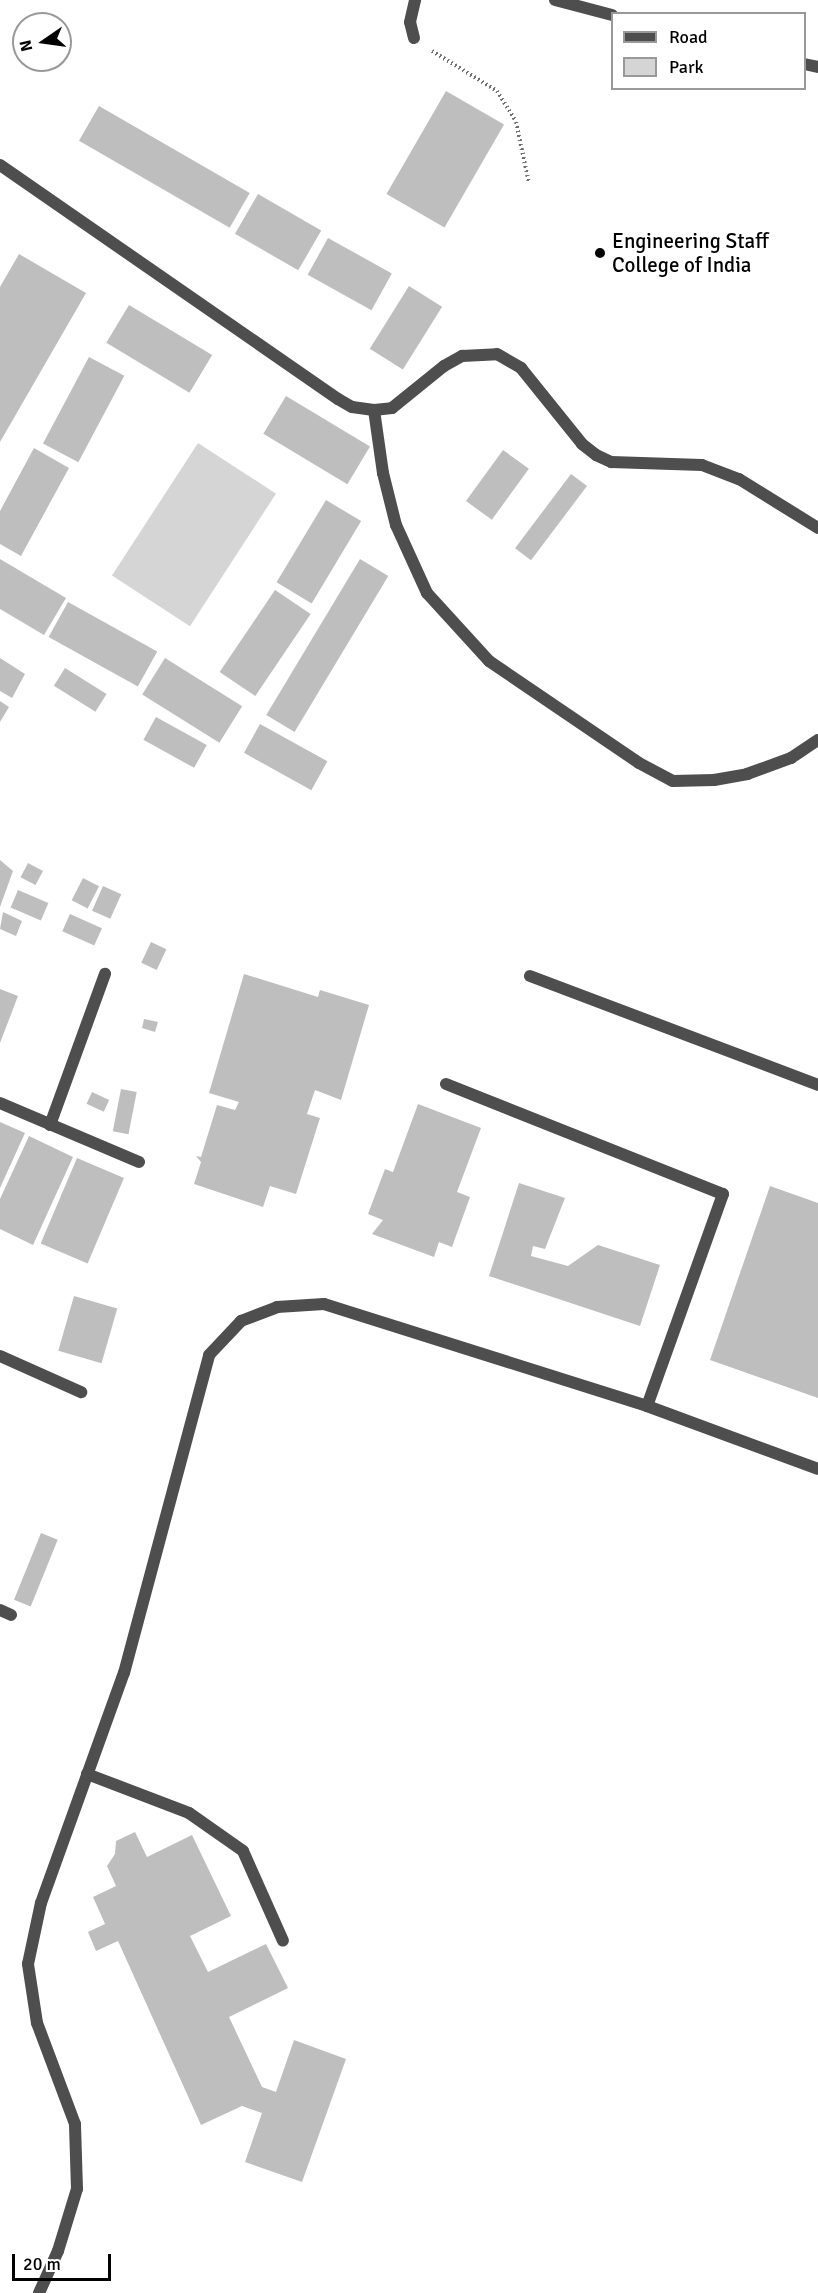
<!DOCTYPE html>
<style>
body{margin:0}
#map{position:relative;width:818px;height:2293px;overflow:hidden;background:#fff;font-family:Signika,sans-serif}
div>[style]{position:absolute}
.green>*{inset:0;background:#d5d5d5;transform-origin:0 0}
.building>*{inset:0;background:#bebebe;transform-origin:0 0}
.path>*{height:4px;margin-top:-2px;transform-origin:0;background:repeating-linear-gradient(90deg,#707070 0 1.5px,transparent 0 4.5px)}
.service>*{height:12px;margin:-6px;padding:0 6px;transform-origin:6px;border-radius:6px;background:#4e4e4e}
.minor>*{height:12px;margin:-6px;padding:0 6px;transform-origin:6px;border-radius:6px;background:#4e4e4e}
.dots>*{width:16px;height:16px;translate:-50% -50%;box-sizing:border-box;border:3px solid #fff;border-radius:50%}
span{translate:-50% -50%;white-space:nowrap;text-align:center;line-height:1.15;-webkit-text-stroke:4.5px #fff;paint-order:stroke}
.poi-label{font-size:21px;color:#000}
.left{translate:0 -50%;text-align:left}
.legend{position:absolute;left:611px;top:12px;width:195px;height:78px;box-sizing:border-box;background:#fff;border:2px solid #999;margin:0;padding:8px 10px;list-style:none;font-size:18px;color:#000}
.legend li{display:flex;align-items:center;gap:12px;height:30px}
.legend b{width:30px;border:2px solid #999}
.north{position:absolute;left:12px;top:12px;width:60px;height:60px;box-sizing:border-box;background:#fff;border:2px solid #999;border-radius:50%;rotate:257deg;font-size:16px;font-weight:700;line-height:24px;text-align:center;color:#000}
.north::after{content:'';display:block;margin:auto;width:21px;height:27px;background:#000;clip-path:polygon(50% 0,100% 100%,50% 72%,0 100%)}
.scale{position:absolute;left:12px;top:2254px;width:99px;height:27px;box-sizing:border-box;border:3px solid #000;border-top:0;padding-left:8px;font-size:18px;line-height:21px;white-space:nowrap;color:#000;-webkit-text-stroke:4px #fff;paint-order:stroke}
</style>
<div id="map">
<div class="green">
<i style="left:198px;top:443px;width:93px;height:158px;rotate:33deg"></i>
</div>
<div class="building">
<i style="left:446px;top:91px;width:67px;height:119px;rotate:30deg"></i>
<i style="left:99px;top:106px;width:174px;height:40px;rotate:30deg"></i>
<i style="left:258px;top:194px;width:73px;height:46px;rotate:30deg"></i>
<i style="left:328px;top:238px;width:73px;height:42px;rotate:29deg"></i>
<i style="clip-path:polygon(19px 254px,86px 293px,0 442px,0 287px)"></i>
<i style="left:409px;top:286px;width:39px;height:74px;rotate:32deg"></i>
<i style="left:129px;top:305px;width:97px;height:44px;rotate:31deg"></i>
<i style="left:89px;top:357px;width:40px;height:98px;rotate:28deg"></i>
<i style="left:286px;top:396px;width:98px;height:44px;rotate:31deg"></i>
<i style="clip-path:polygon(34px 448px,69px 468px,21px 556px,0 544px,0 511px)"></i>
<i style="left:503px;top:450px;width:32px;height:63px;rotate:36deg"></i>
<i style="left:571px;top:474px;width:20px;height:93px;rotate:37deg"></i>
<i style="left:326px;top:500px;width:41px;height:96px;rotate:31deg"></i>
<i style="clip-path:polygon(0 559px,66px 598px,44px 635px,0 609px)"></i>
<i style="left:360px;top:559px;width:33px;height:182px;rotate:31deg"></i>
<i style="left:275px;top:590px;width:43px;height:99px;rotate:34deg"></i>
<i style="left:68px;top:602px;width:102px;height:40px;rotate:29deg"></i>
<i style="clip-path:polygon(0 658px,25px 674px,12px 698px,0 691px)"></i>
<i style="left:165px;top:658px;width:91px;height:43px;rotate:32deg"></i>
<i style="left:65px;top:668px;width:49px;height:21px;rotate:32deg"></i>
<i style="clip-path:polygon(0 701px,9px 707px,0 722px)"></i>
<i style="left:156px;top:717px;width:58px;height:26px;rotate:29deg"></i>
<i style="left:260px;top:724px;width:77px;height:33px;rotate:29deg"></i>
<i style="clip-path:polygon(0 860px,13px 871px,0 907px)"></i>
<i style="left:28px;top:863px;width:17px;height:16px;rotate:28deg"></i>
<i style="left:83px;top:878px;width:18px;height:25px;rotate:27deg"></i>
<i style="left:103px;top:886px;width:20px;height:27px;rotate:24deg"></i>
<i style="left:18px;top:890px;width:33px;height:19px;rotate:23deg"></i>
<i style="clip-path:polygon(3px 912px,22px 921px,16px 936px,0 929px)"></i>
<i style="left:70px;top:914px;width:35px;height:19px;rotate:24deg"></i>
<i style="left:151px;top:942px;width:17px;height:23px;rotate:25deg"></i>
<i style="clip-path:polygon(244px 974px,318px 997px,320px 990px,369px 1005px,341px 1100px,315px 1090px,307px 1114px,320px 1118px,296px 1194px,270px 1186px,263px 1207px,194px 1184px,201px 1162px,196px 1156px,201px 1157px,217px 1105px,235px 1110px,239px 1102px,209px 1093px)"></i>
<i style="clip-path:polygon(0 989px,18px 996px,0 1043px)"></i>
<i style="clip-path:polygon(144px 1019px,158px 1022px,155px 1032px,142px 1028px)"></i>
<i style="left:121px;top:1089px;width:16px;height:43px;rotate:11deg"></i>
<i style="left:92px;top:1092px;width:19px;height:13px;rotate:25deg"></i>
<i style="clip-path:polygon(418px 1104px,481px 1128px,457px 1192px,470px 1197px,452px 1247px,439px 1242px,434px 1257px,372px 1234px,383px 1220px,368px 1214px,385px 1169px,393px 1172px)"></i>
<i style="clip-path:polygon(0 1122px,25px 1133px,0 1188px)"></i>
<i style="clip-path:polygon(29px 1136px,73px 1157px,33px 1245px,0 1229px,0 1199px)"></i>
<i style="left:77px;top:1158px;width:51px;height:93px;rotate:23deg"></i>
<i style="clip-path:polygon(519px 1183px,565px 1198px,545px 1249px,533px 1246px,531px 1256px,568px 1266px,598px 1245px,660px 1265px,640px 1326px,489px 1276px)"></i>
<i style="clip-path:polygon(770px 1186px,818px 1203px,818px 1398px,710px 1360px)"></i>
<i style="left:74px;top:1296px;width:45px;height:57px;rotate:16deg"></i>
<i style="left:41px;top:1533px;width:18px;height:72px;rotate:22deg"></i>
<i style="clip-path:polygon(135px 1832px,147px 1857px,192px 1835px,231px 1916px,190px 1936px,208px 1972px,266px 1944px,288px 1988px,229px 2017px,262px 2087px,276px 2092px,294px 2040px,346px 2059px,302px 2182px,245px 2162px,262px 2113px,242px 2106px,201px 2125px,118px 1941px,96px 1951px,88px 1932px,105px 1924px,93px 1897px,116px 1886px,107px 1866px,115px 1854px,116px 1841px)"></i>
</div>
<div class="path">
<i style="left:432px;top:51px;width:76px;rotate:31.6deg"></i>
<i style="left:497px;top:91px;width:36px;rotate:58deg"></i>
<i style="left:516px;top:122px;width:62px;rotate:78deg"></i>
</div>
<div class="service">
<i style="left:555px;top:0;width:59px;rotate:14.7deg"></i>
<i style="left:414px;top:38px;width:16px;rotate:-104deg"></i>
<i style="left:410px;top:22px;width:23px;rotate:-77deg"></i>
<i style="left:804px;top:64px;width:14px;rotate:12deg"></i>
<i style="left:0;top:165px;width:411px;rotate:34.7deg"></i>
<i style="left:338px;top:399px;width:16px;rotate:30deg"></i>
<i style="left:352px;top:407px;width:22px;rotate:8deg"></i>
<i style="left:374px;top:410px;width:18px;rotate:-6deg"></i>
<i style="left:392px;top:408px;width:67px;rotate:-38.9deg"></i>
<i style="left:444px;top:366px;width:21px;rotate:-29deg"></i>
<i style="left:462px;top:356px;width:35px;rotate:-3deg"></i>
<i style="left:497px;top:354px;width:28px;rotate:30deg"></i>
<i style="left:521px;top:368px;width:97px;rotate:51.2deg"></i>
<i style="left:582px;top:444px;width:18px;rotate:38deg"></i>
<i style="left:596px;top:455px;width:17px;rotate:25deg"></i>
<i style="left:611px;top:462px;width:91px;rotate:1.9deg"></i>
<i style="left:702px;top:465px;width:40px;rotate:21deg"></i>
<i style="left:739px;top:479px;width:93px;rotate:31.8deg"></i>
<i style="left:374px;top:410px;width:64px;rotate:81.9deg"></i>
<i style="left:383px;top:473px;width:54px;rotate:76deg"></i>
<i style="left:396px;top:525px;width:75px;rotate:65.5deg"></i>
<i style="left:427px;top:593px;width:92px;rotate:47.6deg"></i>
<i style="left:489px;top:661px;width:181px;rotate:34.2deg"></i>
<i style="left:639px;top:763px;width:38px;rotate:28deg"></i>
<i style="left:673px;top:781px;width:41px;rotate:-1.4deg"></i>
<i style="left:714px;top:780px;width:34px;rotate:-10deg"></i>
<i style="left:747px;top:774px;width:47px;rotate:-20deg"></i>
<i style="left:791px;top:758px;width:32px;rotate:-34deg"></i>
<i style="left:530px;top:976px;width:308px;rotate:20.7deg"></i>
<i style="left:446px;top:1084px;width:298px;rotate:21.7deg"></i>
<i style="left:723px;top:1194px;width:225px;rotate:109.7deg"></i>
<i style="left:39px;top:2293px;width:46px;rotate:-65.7deg"></i>
<i style="left:58px;top:2251px;width:65px;rotate:-73deg"></i>
<i style="left:77px;top:2189px;width:65px;rotate:-91.8deg"></i>
<i style="left:75px;top:2124px;width:108px;rotate:-110.6deg"></i>
<i style="left:37px;top:2023px;width:60px;rotate:-98.7deg"></i>
<i style="left:28px;top:1964px;width:62px;rotate:-78deg"></i>
<i style="left:41px;top:1903px;width:245px;rotate:-70.2deg"></i>
<i style="left:124px;top:1673px;width:329px;rotate:-75deg"></i>
<i style="left:209px;top:1355px;width:47px;rotate:-46.7deg"></i>
<i style="left:241px;top:1321px;width:39px;rotate:-21deg"></i>
<i style="left:277px;top:1307px;width:47px;rotate:-3.7deg"></i>
<i style="left:324px;top:1304px;width:339px;rotate:17.5deg"></i>
<i style="left:647px;top:1406px;width:182px;rotate:20.2deg"></i>
</div>
<div class="minor">
<i style="left:0;top:1103px;width:151px;rotate:23deg"></i>
<i style="left:50px;top:1125px;width:161px;rotate:-70deg"></i>
<i style="left:0;top:1356px;width:89px;rotate:24deg"></i>
<i style="left:0;top:1610px;width:12px;rotate:24deg"></i>
<i style="left:87px;top:1774px;width:109px;rotate:20.9deg"></i>
<i style="left:189px;top:1813px;width:66px;rotate:35.1deg"></i>
<i style="left:243px;top:1851px;width:98px;rotate:66deg"></i>
</div>
<div class="dots">
<i style="left:600px;top:253px;background:#000"></i>
</div>
<div class="poi-label">
<span class="left" style="left:612px;top:253px">Engineering Staff<br>College of India</span>
</div>
<ul class="legend">
<li><b style="height:8px;background:#4e4e4e"></b>Road</li>
<li><b style="height:16px;background:#d5d5d5"></b>Park</li>
</ul>
<div class="north">N</div>
<div class="scale">20 m</div>
</div>
